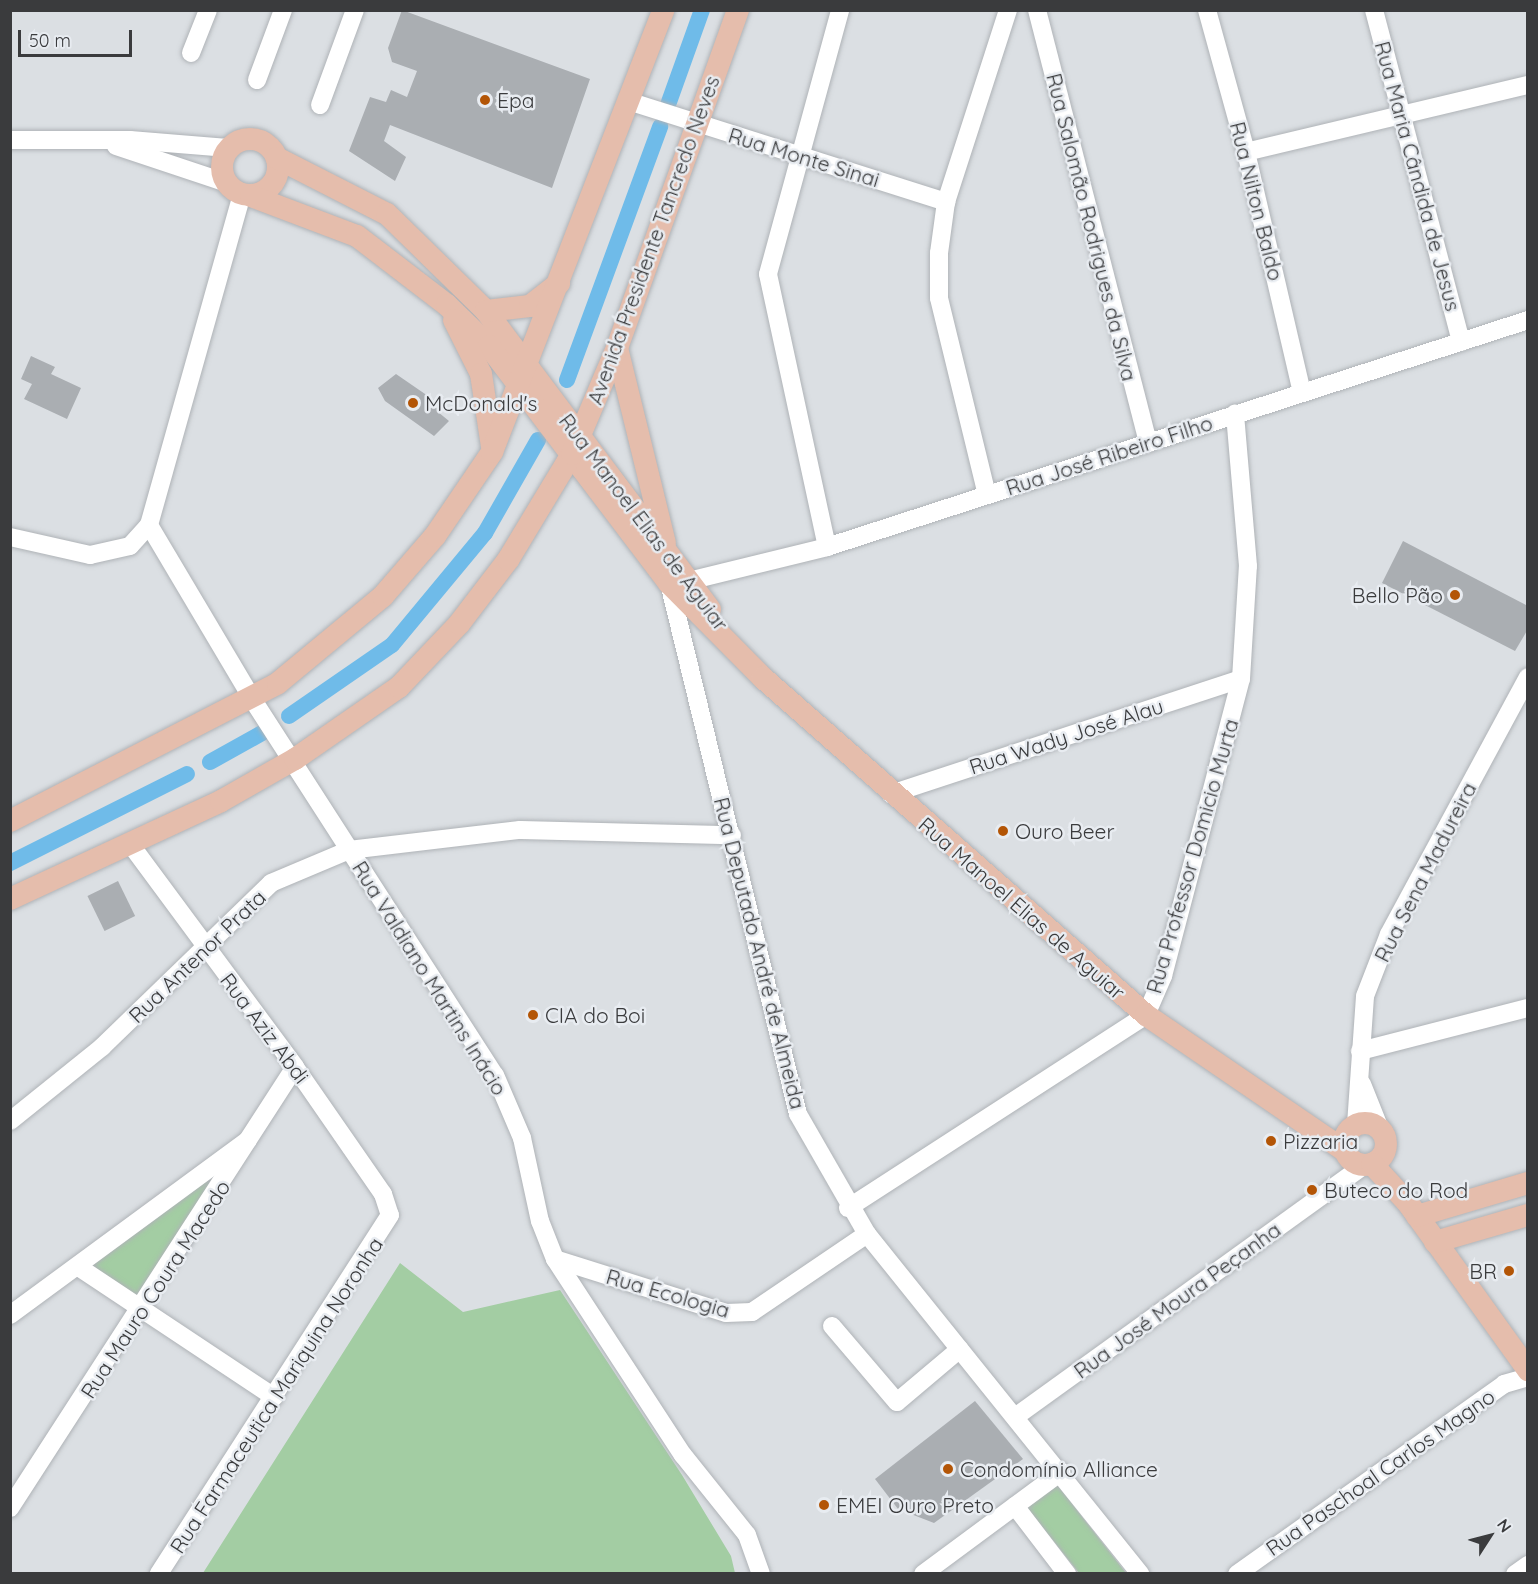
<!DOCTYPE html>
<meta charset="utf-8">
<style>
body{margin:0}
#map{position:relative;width:1538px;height:1584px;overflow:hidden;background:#dbdfe3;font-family:Quicksand,sans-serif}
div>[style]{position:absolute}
.green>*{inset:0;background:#a3cda3}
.canal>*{height:16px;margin:-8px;padding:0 8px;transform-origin:8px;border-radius:8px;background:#6fbbe9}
.building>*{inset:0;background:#aaaeb2;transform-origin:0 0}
.roads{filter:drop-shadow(0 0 2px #afb3b7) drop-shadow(0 0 2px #afb3b7)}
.minor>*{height:18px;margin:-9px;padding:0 9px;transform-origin:9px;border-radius:9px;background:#fff}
.major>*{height:22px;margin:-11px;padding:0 11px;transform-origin:11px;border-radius:11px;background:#e5bdac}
.major>.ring{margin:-11px;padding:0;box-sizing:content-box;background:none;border:22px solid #e5bdac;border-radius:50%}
.dots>*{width:16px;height:16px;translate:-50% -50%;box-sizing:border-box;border:3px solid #e8ecf1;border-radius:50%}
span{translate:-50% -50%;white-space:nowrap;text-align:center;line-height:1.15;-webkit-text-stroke:5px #e8ecf1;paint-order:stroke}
.poi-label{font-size:21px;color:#3a3b3d}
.left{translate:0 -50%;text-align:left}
.right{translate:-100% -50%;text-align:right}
.street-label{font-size:21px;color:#3a3b3d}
.frame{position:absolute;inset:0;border:12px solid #3a3b3d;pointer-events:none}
.north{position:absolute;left:1460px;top:1506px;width:60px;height:60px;-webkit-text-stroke:4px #e8ecf1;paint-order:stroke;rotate:54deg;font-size:16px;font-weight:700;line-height:24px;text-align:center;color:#3a3b3d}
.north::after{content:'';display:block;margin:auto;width:21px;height:27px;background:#3a3b3d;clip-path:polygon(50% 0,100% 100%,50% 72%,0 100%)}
.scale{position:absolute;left:18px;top:30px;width:114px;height:27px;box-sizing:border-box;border:3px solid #3a3b3d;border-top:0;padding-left:8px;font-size:18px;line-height:21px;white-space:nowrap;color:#3a3b3d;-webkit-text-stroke:4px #e8ecf1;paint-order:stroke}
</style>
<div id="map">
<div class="green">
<i style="clip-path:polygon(258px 1132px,143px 1307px,80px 1268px)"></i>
<i style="clip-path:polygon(400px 1263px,463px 1312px,560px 1290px,682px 1475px,731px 1556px,735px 1573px,203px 1573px)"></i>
<i style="clip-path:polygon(1055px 1482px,1126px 1573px,1079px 1573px,1025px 1505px)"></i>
</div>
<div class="canal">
<i style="left:669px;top:102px;width:98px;rotate:-70.3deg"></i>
<i style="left:567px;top:380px;width:270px;rotate:-69.8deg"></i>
<i style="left:289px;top:716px;width:125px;rotate:-34.6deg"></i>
<i style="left:392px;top:645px;width:146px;rotate:-50.3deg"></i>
<i style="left:485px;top:533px;width:107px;rotate:-60.3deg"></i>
<i style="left:210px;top:762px;width:60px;rotate:-29.1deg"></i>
<i style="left:10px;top:863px;width:198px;rotate:-26.7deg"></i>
</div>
<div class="building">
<i style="clip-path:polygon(402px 10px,590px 79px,552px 188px,390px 125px,384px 141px,406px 157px,395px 181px,349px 151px,370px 97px,386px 102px,391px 90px,407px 97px,417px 71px,392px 62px,388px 48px)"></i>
<i style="clip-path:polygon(31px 356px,55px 367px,51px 374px,81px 388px,67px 419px,24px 399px,32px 384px,21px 379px)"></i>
<i style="clip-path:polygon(396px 374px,441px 405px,438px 412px,449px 421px,434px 436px,385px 401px,378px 388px)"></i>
<i style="clip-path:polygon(1403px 541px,1528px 606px,1528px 629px,1515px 651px,1382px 583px)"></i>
<i style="left:118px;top:881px;width:39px;height:34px;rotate:64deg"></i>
<i style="clip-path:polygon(975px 1401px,1023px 1459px,934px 1523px,898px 1509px,875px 1479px)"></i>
</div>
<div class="roads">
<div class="minor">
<i style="left:1037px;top:10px;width:447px;rotate:75.6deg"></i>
<i style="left:1207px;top:10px;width:147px;rotate:74.6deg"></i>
<i style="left:1246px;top:152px;width:247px;rotate:76.9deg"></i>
<i style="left:1374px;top:10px;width:343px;rotate:75.3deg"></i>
<i style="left:191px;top:53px;width:46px;rotate:-68.4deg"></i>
<i style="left:257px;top:80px;width:75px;rotate:-69.6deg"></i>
<i style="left:628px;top:101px;width:334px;rotate:17.6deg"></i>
<i style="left:320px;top:105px;width:101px;rotate:-69.8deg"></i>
<i style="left:10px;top:140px;width:120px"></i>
<i style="left:130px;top:140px;width:98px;rotate:4.7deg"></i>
<i style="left:116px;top:146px;width:117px;rotate:18.4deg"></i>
<i style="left:1246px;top:152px;width:290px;rotate:-13.4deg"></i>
<i style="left:987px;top:495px;width:203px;rotate:-103.7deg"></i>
<i style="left:939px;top:298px;width:45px;rotate:-90deg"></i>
<i style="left:939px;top:253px;width:51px;rotate:-82.2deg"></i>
<i style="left:946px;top:202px;width:202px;rotate:-72.1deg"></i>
<i style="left:149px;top:525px;width:200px;rotate:59.3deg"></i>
<i style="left:251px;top:697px;width:450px;rotate:57.2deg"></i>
<i style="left:495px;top:1075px;width:69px;rotate:66.8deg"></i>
<i style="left:522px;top:1138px;width:85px;rotate:77.8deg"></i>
<i style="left:540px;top:1221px;width:41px;rotate:68.5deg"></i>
<i style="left:555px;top:1259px;width:234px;rotate:56.9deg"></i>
<i style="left:683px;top:1455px;width:102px;rotate:51.3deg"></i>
<i style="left:747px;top:1535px;width:41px;rotate:70.3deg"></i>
<i style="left:10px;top:537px;width:82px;rotate:12.7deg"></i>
<i style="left:90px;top:555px;width:41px;rotate:-12.7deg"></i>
<i style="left:130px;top:546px;width:28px;rotate:-48deg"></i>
<i style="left:149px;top:525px;width:343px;rotate:-74.3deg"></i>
<i style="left:827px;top:547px;width:279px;rotate:-102.2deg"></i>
<i style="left:768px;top:274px;width:274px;rotate:-74.7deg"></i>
<i style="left:688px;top:581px;width:143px;rotate:-13.7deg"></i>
<i style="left:827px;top:547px;width:737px;rotate:-17.94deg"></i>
<i style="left:669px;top:583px;width:546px;rotate:76.35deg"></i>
<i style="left:798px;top:1114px;width:138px;rotate:60.1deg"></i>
<i style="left:867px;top:1234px;width:436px;rotate:51.2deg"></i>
<i style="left:891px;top:794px;width:368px;rotate:-18.2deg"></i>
<i style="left:131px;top:845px;width:276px;rotate:53.5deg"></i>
<i style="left:295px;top:1067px;width:155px;rotate:55.3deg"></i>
<i style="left:383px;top:1194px;width:22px;rotate:72deg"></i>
<i style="left:390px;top:1215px;width:427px;rotate:122.8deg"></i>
<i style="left:1360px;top:1051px;width:173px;rotate:-14.4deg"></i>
<i style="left:1362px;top:1084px;width:48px;rotate:68.2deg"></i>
<i style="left:10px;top:1121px;width:118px;rotate:-38.8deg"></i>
<i style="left:102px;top:1047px;width:235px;rotate:-44.1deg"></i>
<i style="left:271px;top:883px;width:85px;rotate:-22.9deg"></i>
<i style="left:349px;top:850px;width:172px;rotate:-6.7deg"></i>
<i style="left:520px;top:830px;width:212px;rotate:1.4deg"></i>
<i style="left:1356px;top:1125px;width:129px;rotate:-86deg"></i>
<i style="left:1365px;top:996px;width:66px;rotate:-68.8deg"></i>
<i style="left:1389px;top:934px;width:292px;rotate:-61.6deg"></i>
<i style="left:848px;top:1208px;width:355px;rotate:-32.9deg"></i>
<i style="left:1146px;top:1015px;width:43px;rotate:-66.4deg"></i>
<i style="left:1163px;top:976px;width:307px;rotate:-75.3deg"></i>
<i style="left:1241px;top:679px;width:113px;rotate:-86.5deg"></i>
<i style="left:1248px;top:566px;width:153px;rotate:-94.9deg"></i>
<i style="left:555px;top:1259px;width:179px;rotate:17.5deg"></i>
<i style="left:726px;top:1313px;width:26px;rotate:-2deg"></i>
<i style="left:752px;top:1312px;width:139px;rotate:-34.1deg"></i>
<i style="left:80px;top:1268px;width:233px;rotate:33.6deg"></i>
<i style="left:10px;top:1315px;width:295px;rotate:-36.3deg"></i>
<i style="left:832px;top:1326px;width:100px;rotate:49.5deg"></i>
<i style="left:897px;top:1402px;width:82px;rotate:-40.1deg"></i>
<i style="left:1015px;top:1417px;width:431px;rotate:-35.8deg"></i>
<i style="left:1015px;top:1506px;width:86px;rotate:52.6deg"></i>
<i style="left:10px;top:1508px;width:525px;rotate:-57.13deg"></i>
<i style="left:923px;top:1574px;width:172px;rotate:-36.5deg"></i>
<i style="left:1237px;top:1574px;width:328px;rotate:-35.4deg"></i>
<i style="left:1504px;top:1384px;width:25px;rotate:-16deg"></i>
<i style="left:1515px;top:1574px;width:16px;rotate:-35deg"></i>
</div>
<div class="major">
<i class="ring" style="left:222px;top:139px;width:34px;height:34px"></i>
<i style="left:277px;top:158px;width:123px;rotate:27deg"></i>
<i style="left:387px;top:214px;width:139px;rotate:44.4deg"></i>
<i style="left:486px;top:311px;width:373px;rotate:53.1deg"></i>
<i style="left:251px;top:196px;width:113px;rotate:20.7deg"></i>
<i style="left:357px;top:236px;width:113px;rotate:37.5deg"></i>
<i style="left:447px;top:305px;width:59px;rotate:44.3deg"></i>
<i style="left:489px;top:346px;width:298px;rotate:52.8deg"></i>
<i style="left:669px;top:583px;width:134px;rotate:45.3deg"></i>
<i style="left:763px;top:678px;width:510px;rotate:41.34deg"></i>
<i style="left:1146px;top:1015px;width:241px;rotate:34.3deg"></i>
<i style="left:486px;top:311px;width:44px;rotate:-6.5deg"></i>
<i style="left:530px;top:306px;width:37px;rotate:-38deg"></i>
<i style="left:454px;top:320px;width:60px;rotate:63.4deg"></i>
<i style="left:481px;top:374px;width:74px;rotate:81.4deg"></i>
<i style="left:617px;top:348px;width:201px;rotate:76.2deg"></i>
<i style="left:10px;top:821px;width:301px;rotate:-27.2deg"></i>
<i style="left:278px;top:683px;width:136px;rotate:-39.6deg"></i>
<i style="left:383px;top:596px;width:79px;rotate:-49.1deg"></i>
<i style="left:435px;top:536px;width:102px;rotate:-55.8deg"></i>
<i style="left:492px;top:452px;width:474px;rotate:-68.8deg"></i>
<i style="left:10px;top:899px;width:233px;rotate:-24.9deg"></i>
<i style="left:221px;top:801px;width:85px;rotate:-29.6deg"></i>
<i style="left:295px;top:759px;width:126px;rotate:-34.7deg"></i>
<i style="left:399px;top:687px;width:87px;rotate:-46.4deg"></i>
<i style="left:459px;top:624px;width:81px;rotate:-52.6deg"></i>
<i style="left:508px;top:560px;width:124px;rotate:-58.9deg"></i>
<i style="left:572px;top:454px;width:115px;rotate:-67deg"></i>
<i style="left:617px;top:348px;width:359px;rotate:-70.3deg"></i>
<i class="ring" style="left:1344px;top:1123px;width:20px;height:20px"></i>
<i style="left:1372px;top:1164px;width:53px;rotate:47.3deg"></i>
<i style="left:1408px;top:1203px;width:206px;rotate:54.3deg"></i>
<i style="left:1417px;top:1216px;width:116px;rotate:-16.6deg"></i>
<i style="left:1435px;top:1242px;width:97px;rotate:-16.2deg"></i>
</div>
</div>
<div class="dots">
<i style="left:485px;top:100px;background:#b35506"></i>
<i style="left:413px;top:403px;background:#b35506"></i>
<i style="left:1455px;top:595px;background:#b35506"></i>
<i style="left:1003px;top:831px;background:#b35506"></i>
<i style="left:533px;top:1015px;background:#b35506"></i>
<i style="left:1271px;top:1141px;background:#b35506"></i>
<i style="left:1312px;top:1190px;background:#b35506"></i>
<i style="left:1509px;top:1271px;background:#b35506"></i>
<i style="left:948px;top:1469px;background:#b35506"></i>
<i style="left:824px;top:1505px;background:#b35506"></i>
</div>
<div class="poi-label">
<span class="left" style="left:497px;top:100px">Epa</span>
<span class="left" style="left:425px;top:403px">McDonald's</span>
<span class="right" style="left:1443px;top:595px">Bello Pão</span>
<span class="left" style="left:1015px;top:831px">Ouro Beer</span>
<span class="left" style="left:545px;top:1015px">CIA do Boi</span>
<span class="left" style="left:1283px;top:1141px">Pizzaria</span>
<span class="left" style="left:1324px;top:1190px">Buteco do Rod</span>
<span class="right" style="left:1497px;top:1271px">BR</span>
<span class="left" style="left:960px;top:1469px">Condomínio Alliance</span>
<span class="left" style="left:836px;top:1505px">EMEI Ouro Preto</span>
</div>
<div class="street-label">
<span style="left:804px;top:157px;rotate:17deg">Rua Monte Sinai</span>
<span style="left:1418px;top:176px;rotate:75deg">Rua Maria Cândida de Jesus</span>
<span style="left:1257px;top:201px;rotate:76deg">Rua Nilton Baldo</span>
<span style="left:1092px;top:227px;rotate:76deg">Rua Salomão Rodrigues da Silva</span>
<span style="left:653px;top:240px;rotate:-70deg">Avenida Presidente Tancredo Neves</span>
<span style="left:1109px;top:455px;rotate:-18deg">Rua José Ribeiro Filho</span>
<span style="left:644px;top:522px;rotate:53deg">Rua Manoel Elias de Aguiar</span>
<span style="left:1066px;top:736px;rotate:-18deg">Rua Wady José Alau</span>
<span style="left:1192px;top:856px;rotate:-74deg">Rua Professor Domicio Murta</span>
<span style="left:1425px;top:872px;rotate:-63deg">Rua Sena Madureira</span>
<span style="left:1022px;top:908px;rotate:41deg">Rua Manoel Elias de Aguiar</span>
<span style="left:760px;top:953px;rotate:76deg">Rua Deputado André de Almeida</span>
<span style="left:197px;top:956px;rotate:-44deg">Rua Antenor Prata</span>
<span style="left:430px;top:978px;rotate:58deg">Rua Valdiano Martins Inácio</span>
<span style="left:265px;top:1028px;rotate:53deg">Rua Aziz Abdi</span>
<span style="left:155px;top:1289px;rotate:-57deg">Rua Mauro Coura Macedo</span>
<span style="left:668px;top:1293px;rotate:16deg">Rua Ecologia</span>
<span style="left:1177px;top:1300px;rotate:-36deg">Rua José Moura Peçanha</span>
<span style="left:276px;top:1395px;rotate:-57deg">Rua Farmaceutica Mariquina Noronha</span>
<span style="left:1380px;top:1472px;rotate:-35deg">Rua Paschoal Carlos Magno</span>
</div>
<div class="frame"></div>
<div class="north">N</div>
<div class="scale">50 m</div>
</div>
